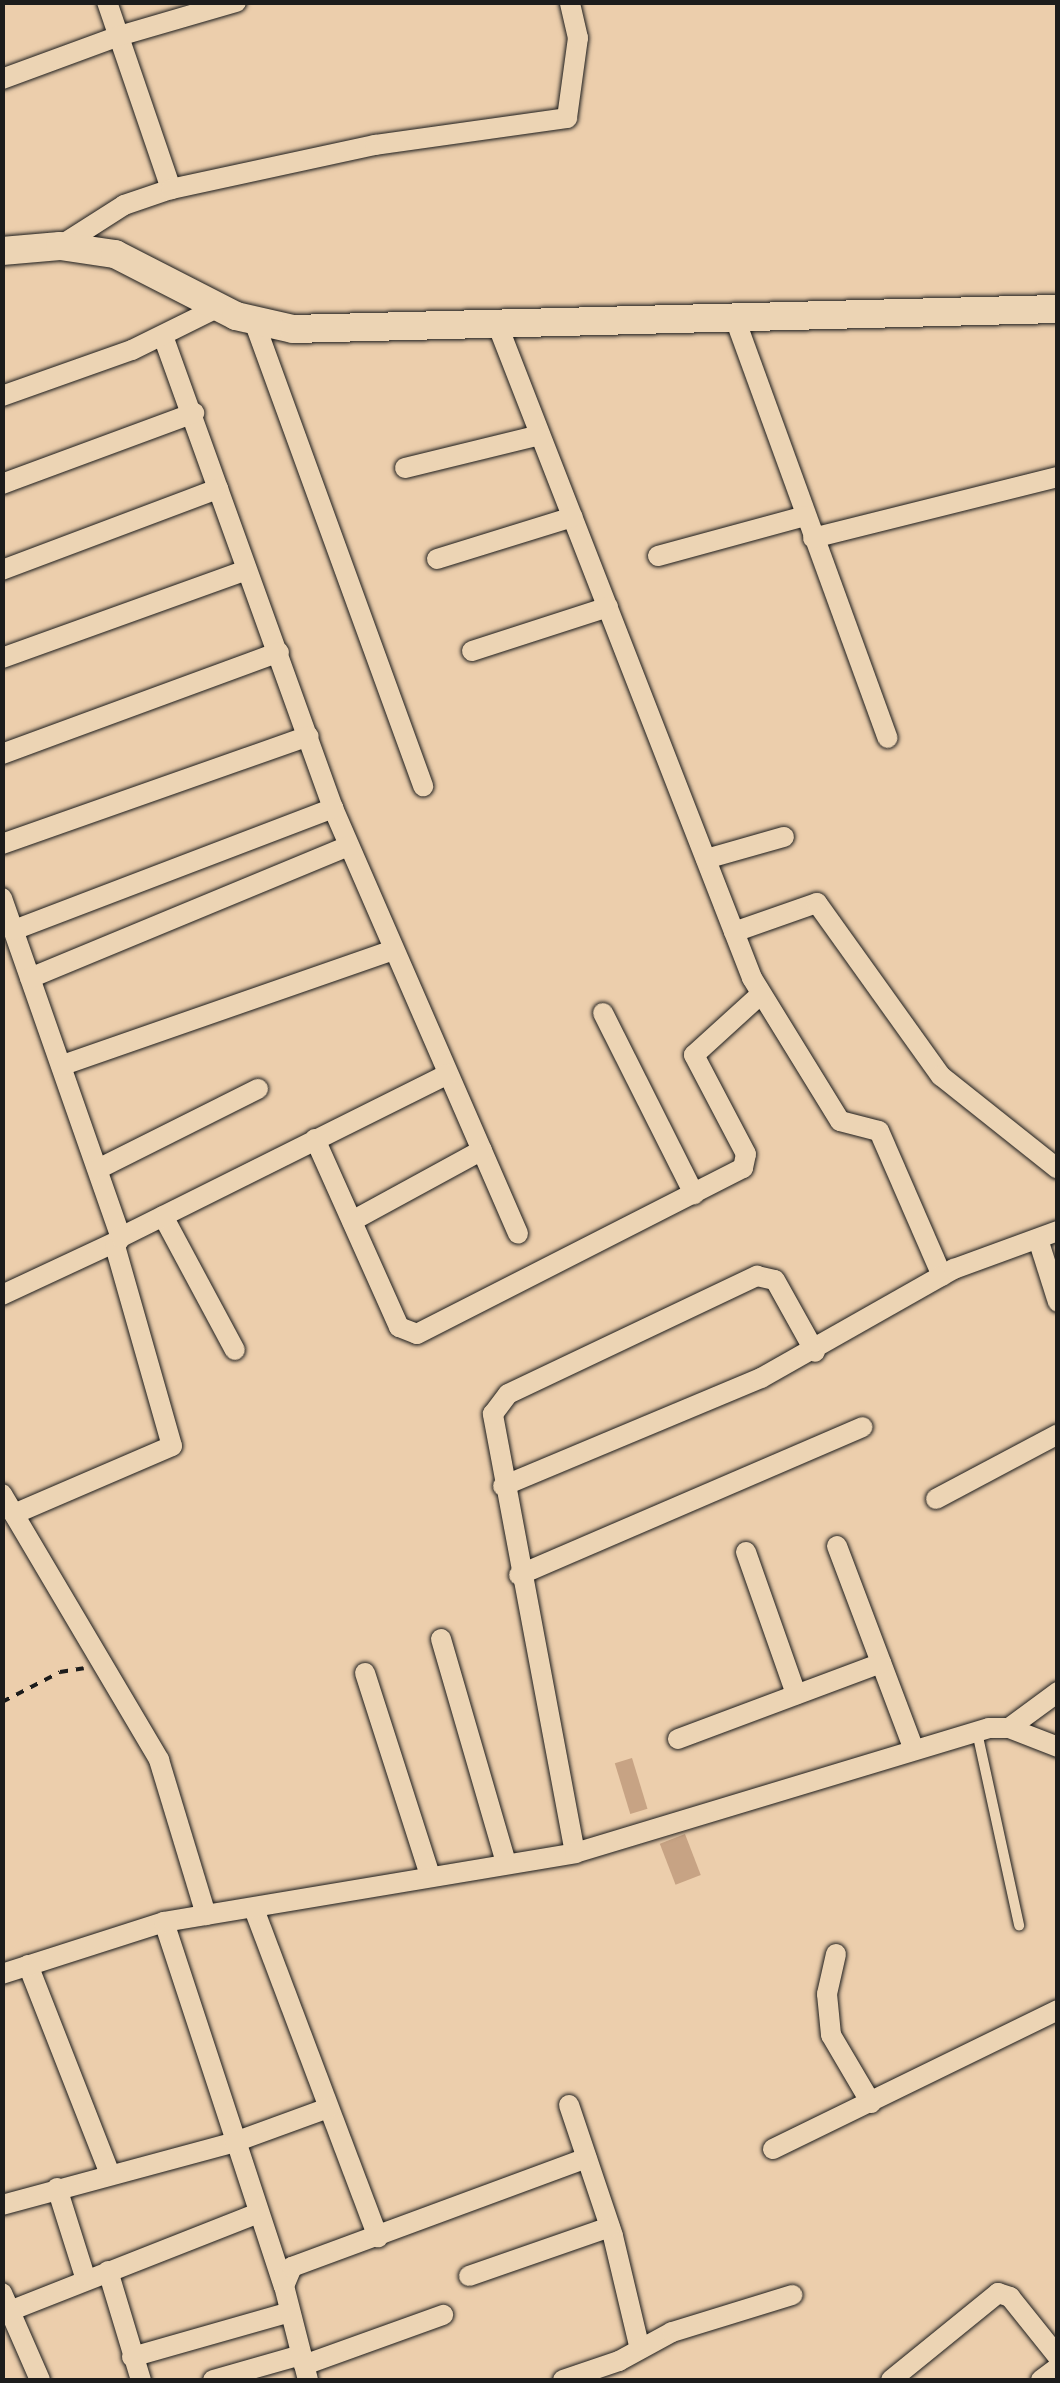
<!DOCTYPE html>
<style>
body{margin:0}
#map{position:relative;width:1060px;height:2383px;overflow:hidden;background:#ecceac;font-family:"Comic Neue",sans-serif}
div>[style]{position:absolute}
.building>*{inset:0;background:#c7a384;transform-origin:0 0}
.path>*{height:4px;margin-top:-2px;transform-origin:0;background:repeating-linear-gradient(90deg,#1c1c1c 0 8px,transparent 0 16px)}
.roads{filter:drop-shadow(0 0 2px #1c1c1c) drop-shadow(0 0 2px #1c1c1c)}
.service>*{height:10px;margin:-5px;padding:0 5px;transform-origin:5px;border-radius:5px;background:#ecd4b4}
.minor>*{height:20px;margin:-10px;padding:0 10px;transform-origin:10px;border-radius:10px;background:#ecd4b4}
.tertiary>*{height:28px;margin:-14px;padding:0 14px;transform-origin:14px;border-radius:14px;background:#ecd4b4}
span{translate:-50% -50%;white-space:nowrap;text-align:center;line-height:1.15;-webkit-text-stroke:8px #ecd4b4;paint-order:stroke}
.frame{position:absolute;inset:0;border:5px solid #1c1c1c;pointer-events:none}
</style>
<div id="map">
<div class="building">
<i style="left:632px;top:1758px;width:53px;height:18px;rotate:73deg"></i>
<i style="left:685px;top:1834px;width:44px;height:27px;rotate:69deg"></i>
</div>
<div class="path">
<i style="left:2px;top:1702px;width:65px;rotate:-27.3deg"></i>
<i style="left:60px;top:1672px;width:24px;rotate:-9deg"></i>
</div>
<div class="roads">
<div class="service">
<i style="left:977px;top:1732px;width:198px;rotate:77.7deg"></i>
</div>
<div class="minor">
<i style="left:107px;top:2px;width:198px;rotate:71.1deg"></i>
<i style="left:2px;top:79px;width:125px;rotate:-20.2deg"></i>
<i style="left:119px;top:36px;width:122px;rotate:-16.2deg"></i>
<i style="left:60px;top:246px;width:76px;rotate:-32.6deg"></i>
<i style="left:124px;top:205px;width:50px;rotate:-18.8deg"></i>
<i style="left:171px;top:189px;width:209px;rotate:-12.2deg"></i>
<i style="left:375px;top:145px;width:194px;rotate:-8deg"></i>
<i style="left:567px;top:118px;width:81px;rotate:-82.2deg"></i>
<i style="left:578px;top:38px;width:37px;rotate:-103deg"></i>
<i style="left:734px;top:316px;width:449px;rotate:70deg"></i>
<i style="left:496px;top:321px;width:705px;rotate:68.71deg"></i>
<i style="left:752px;top:978px;width:168px;rotate:58.4deg"></i>
<i style="left:840px;top:1121px;width:40px;rotate:14.4deg"></i>
<i style="left:879px;top:1131px;width:158px;rotate:66.5deg"></i>
<i style="left:255px;top:324px;width:492px;rotate:70deg"></i>
<i style="left:163px;top:336px;width:502px;rotate:70.19deg"></i>
<i style="left:333px;top:808px;width:464px;rotate:66.5deg"></i>
<i style="left:2px;top:396px;width:138px;rotate:-19.5deg"></i>
<i style="left:132px;top:350px;width:95px;rotate:-26.3deg"></i>
<i style="left:405px;top:468px;width:139px;rotate:-13.7deg"></i>
<i style="left:2px;top:484px;width:205px;rotate:-20.3deg"></i>
<i style="left:813px;top:538px;width:252px;rotate:-14deg"></i>
<i style="left:658px;top:556px;width:152px;rotate:-15.2deg"></i>
<i style="left:437px;top:559px;width:142px;rotate:-17.2deg"></i>
<i style="left:2px;top:570px;width:231px;rotate:-20.6deg"></i>
<i style="left:472px;top:651px;width:143px;rotate:-17.9deg"></i>
<i style="left:2px;top:658px;width:260px;rotate:-19.8deg"></i>
<i style="left:2px;top:754px;width:295px;rotate:-20.2deg"></i>
<i style="left:2px;top:844px;width:325px;rotate:-19.4deg"></i>
<i style="left:706px;top:859px;width:81px;rotate:-15.8deg"></i>
<i style="left:2px;top:898px;width:359px;rotate:70.7deg"></i>
<i style="left:14px;top:930px;width:342px;rotate:-20.9deg"></i>
<i style="left:734px;top:932px;width:88px;rotate:-19.3deg"></i>
<i style="left:817px;top:903px;width:213px;rotate:54.4deg"></i>
<i style="left:941px;top:1076px;width:149px;rotate:38.5deg"></i>
<i style="left:30px;top:978px;width:344px;rotate:-22.5deg"></i>
<i style="left:603px;top:1013px;width:203px;rotate:63.3deg"></i>
<i style="left:63px;top:1065px;width:349px;rotate:-19.2deg"></i>
<i style="left:315px;top:1139px;width:206px;rotate:65.9deg"></i>
<i style="left:399px;top:1327px;width:19px;rotate:21deg"></i>
<i style="left:417px;top:1334px;width:366px;rotate:-27deg"></i>
<i style="left:743px;top:1168px;width:14px;rotate:-78deg"></i>
<i style="left:746px;top:1154px;width:112px;rotate:-117.7deg"></i>
<i style="left:694px;top:1055px;width:89px;rotate:-42.3deg"></i>
<i style="left:98px;top:1169px;width:179px;rotate:-26.6deg"></i>
<i style="left:163px;top:1216px;width:152px;rotate:61.8deg"></i>
<i style="left:352px;top:1221px;width:148px;rotate:-28.6deg"></i>
<i style="left:1038px;top:1239px;width:66px;rotate:72.4deg"></i>
<i style="left:2px;top:1295px;width:128px;rotate:-25deg"></i>
<i style="left:503px;top:1486px;width:280px;rotate:-22.7deg"></i>
<i style="left:761px;top:1378px;width:222px;rotate:-29.5deg"></i>
<i style="left:954px;top:1269px;width:111px;rotate:-20.1deg"></i>
<i style="left:2px;top:1494px;width:309px;rotate:59.4deg"></i>
<i style="left:159px;top:1760px;width:162px;rotate:73.1deg"></i>
<i style="left:936px;top:1499px;width:138px;rotate:-28deg"></i>
<i style="left:14px;top:1514px;width:172px;rotate:-23.3deg"></i>
<i style="left:172px;top:1446px;width:208px;rotate:-105.9deg"></i>
<i style="left:115px;top:1246px;width:11px;rotate:-56deg"></i>
<i style="left:121px;top:1237px;width:365px;rotate:-26.5deg"></i>
<i style="left:837px;top:1546px;width:215px;rotate:69.3deg"></i>
<i style="left:746px;top:1552px;width:151px;rotate:70.6deg"></i>
<i style="left:519px;top:1575px;width:374px;rotate:-23.3deg"></i>
<i style="left:441px;top:1639px;width:233px;rotate:73.8deg"></i>
<i style="left:365px;top:1673px;width:213px;rotate:72.2deg"></i>
<i style="left:1009px;top:1728px;width:61px;rotate:-36.3deg"></i>
<i style="left:678px;top:1739px;width:217px;rotate:-20.5deg"></i>
<i style="left:575px;top:1853px;width:447px;rotate:-100.6deg"></i>
<i style="left:493px;top:1414px;width:25px;rotate:-53deg"></i>
<i style="left:508px;top:1394px;width:276px;rotate:-25.4deg"></i>
<i style="left:757px;top:1276px;width:18px;rotate:13deg"></i>
<i style="left:775px;top:1280px;width:82px;rotate:60.9deg"></i>
<i style="left:254px;top:1909px;width:351px;rotate:69.3deg"></i>
<i style="left:164px;top:1922px;width:383px;rotate:71.8deg"></i>
<i style="left:836px;top:1954px;width:41px;rotate:102.7deg"></i>
<i style="left:827px;top:1994px;width:41px;rotate:84.4deg"></i>
<i style="left:831px;top:2035px;width:79px;rotate:59.5deg"></i>
<i style="left:28px;top:1965px;width:222px;rotate:68.6deg"></i>
<i style="left:2px;top:1974px;width:170px;rotate:-17.8deg"></i>
<i style="left:164px;top:1922px;width:417px;rotate:-9.5deg"></i>
<i style="left:575px;top:1853px;width:432px;rotate:-16.8deg"></i>
<i style="left:989px;top:1728px;width:20px"></i>
<i style="left:1009px;top:1728px;width:53px;rotate:21.2deg"></i>
<i style="left:569px;top:2105px;width:138px;rotate:71.4deg"></i>
<i style="left:613px;top:2236px;width:116px;rotate:76.6deg"></i>
<i style="left:773px;top:2149px;width:317px;rotate:-26deg"></i>
<i style="left:57px;top:2188px;width:96px;rotate:72.5deg"></i>
<i style="left:2px;top:2205px;width:241px;rotate:-15.1deg"></i>
<i style="left:235px;top:2142px;width:99px;rotate:-20.1deg"></i>
<i style="left:108px;top:2271px;width:114px;rotate:73.2deg"></i>
<i style="left:469px;top:2276px;width:149px;rotate:-19.2deg"></i>
<i style="left:2px;top:2293px;width:95px;rotate:66.4deg"></i>
<i style="left:2px;top:2314px;width:276px;rotate:-21.5deg"></i>
<i style="left:132px;top:2357px;width:164px;rotate:-15.9deg"></i>
<i style="left:304px;top:2365px;width:148px;rotate:-19.8deg"></i>
<i style="left:213px;top:2380px;width:91px;rotate:-15.9deg"></i>
<i style="left:308px;top:2380px;width:97px;rotate:-104.3deg"></i>
<i style="left:284px;top:2286px;width:21px;rotate:-67deg"></i>
<i style="left:292px;top:2267px;width:314px;rotate:-20.3deg"></i>
<i style="left:563px;top:2380px;width:59px;rotate:-18.7deg"></i>
<i style="left:619px;top:2361px;width:60px;rotate:-28.7deg"></i>
<i style="left:672px;top:2332px;width:126px;rotate:-17.1deg"></i>
<i style="left:891px;top:2380px;width:138px;rotate:-39.1deg"></i>
<i style="left:998px;top:2293px;width:13px;rotate:18deg"></i>
<i style="left:1010px;top:2297px;width:77px;rotate:51.3deg"></i>
<i style="left:1041px;top:2380px;width:21px;rotate:-37deg"></i>
</div>
<div class="tertiary">
<i style="left:2px;top:251px;width:58px;rotate:-4.9deg"></i>
<i style="left:60px;top:246px;width:56px;rotate:8.3deg"></i>
<i style="left:115px;top:254px;width:136px;rotate:27.1deg"></i>
<i style="left:236px;top:316px;width:58px;rotate:12.8deg"></i>
<i style="left:293px;top:329px;width:765px;rotate:-1.5deg"></i>
</div>
</div>
<div class="frame"></div>
</div>
